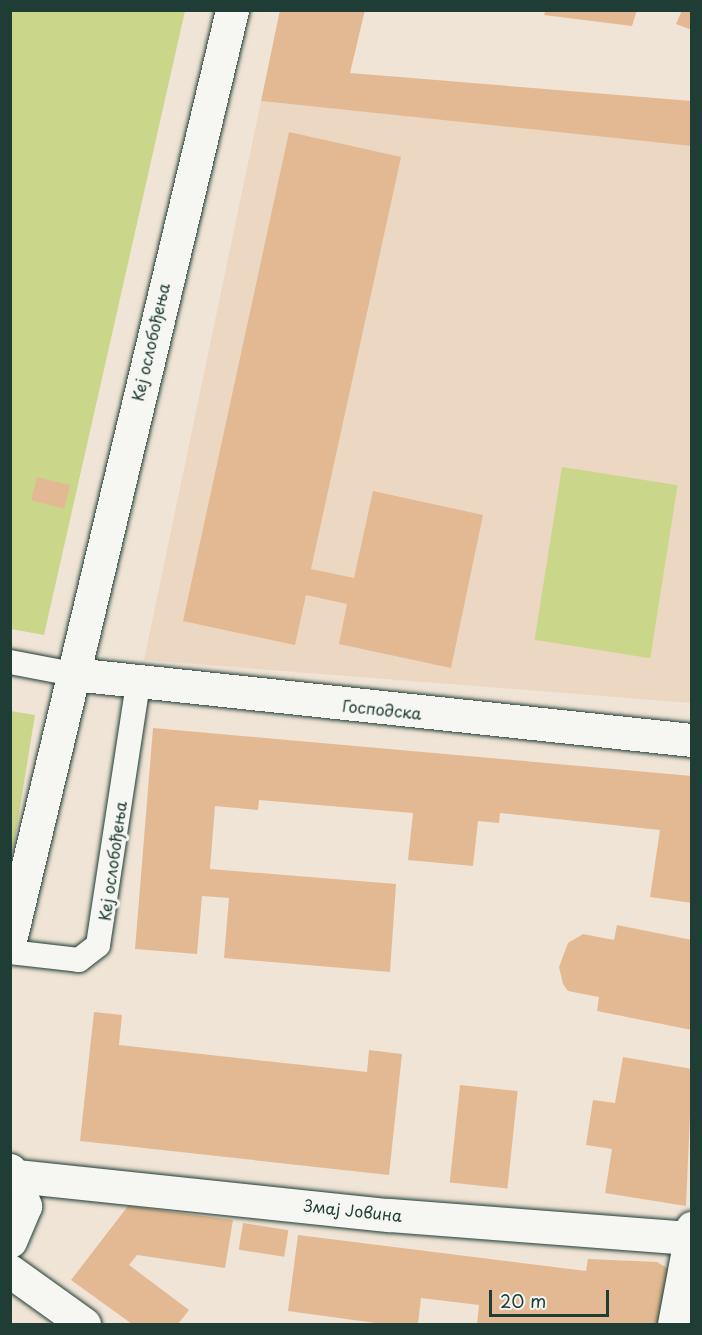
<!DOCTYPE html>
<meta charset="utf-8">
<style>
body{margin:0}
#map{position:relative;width:702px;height:1335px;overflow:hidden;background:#f0e4d6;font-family:"Playpen Sans",sans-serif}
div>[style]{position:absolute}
.built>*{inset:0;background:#ecd7c2}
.green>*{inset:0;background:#cad68a;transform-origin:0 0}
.building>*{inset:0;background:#e3b993;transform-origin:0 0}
.roads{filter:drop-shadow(0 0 2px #1f3d34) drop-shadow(0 0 2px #1f3d34)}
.lane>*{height:24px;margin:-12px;padding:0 12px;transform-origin:12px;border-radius:12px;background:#f6f6f2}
.street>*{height:33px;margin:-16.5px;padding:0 16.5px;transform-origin:16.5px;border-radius:16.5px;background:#f6f6f2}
.secondary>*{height:33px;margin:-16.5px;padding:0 16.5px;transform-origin:16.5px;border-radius:16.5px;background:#f6f6f2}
span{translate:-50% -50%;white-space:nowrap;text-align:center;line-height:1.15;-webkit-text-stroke:6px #f6f6f2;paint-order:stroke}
.street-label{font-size:16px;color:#1f3d34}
.frame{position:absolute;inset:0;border:12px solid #1f3d34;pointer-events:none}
.scale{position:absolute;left:489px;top:1290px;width:120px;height:27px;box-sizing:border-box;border:3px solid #1f3d34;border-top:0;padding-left:8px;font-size:18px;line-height:21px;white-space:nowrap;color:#1f3d34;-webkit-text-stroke:4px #f6f6f2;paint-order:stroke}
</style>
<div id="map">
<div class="built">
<i style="clip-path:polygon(261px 101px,691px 145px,691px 703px,144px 660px)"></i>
</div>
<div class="green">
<i style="clip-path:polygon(10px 11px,185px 11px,44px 635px,11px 629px)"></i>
<i style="left:562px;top:467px;width:117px;height:175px;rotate:9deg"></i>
<i style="clip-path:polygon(11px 711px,35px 715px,11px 862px,10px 711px)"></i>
</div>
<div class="building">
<i style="clip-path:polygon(280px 10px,365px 10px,350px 73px,692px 101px,692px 146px,261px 101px)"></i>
<i style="clip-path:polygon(546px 10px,637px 10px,632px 26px,544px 15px)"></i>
<i style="clip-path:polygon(682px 10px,692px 10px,692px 30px,676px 24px)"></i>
<i style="clip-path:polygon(289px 132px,401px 157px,311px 569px,354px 578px,373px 491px,483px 515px,451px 668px,339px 644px,347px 604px,306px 595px,295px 645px,183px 621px)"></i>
<i style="left:37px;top:477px;width:34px;height:24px;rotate:14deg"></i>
<i style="clip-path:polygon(153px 728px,692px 776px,692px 903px,650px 897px,660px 830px,500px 813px,499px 823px,478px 821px,473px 866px,408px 860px,413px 813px,259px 800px,258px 810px,215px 806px,210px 869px,396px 884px,390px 972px,224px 958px,229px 898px,202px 896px,197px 954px,135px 949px)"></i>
<i style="clip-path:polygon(617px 925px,692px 940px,692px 1030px,597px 1011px,599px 997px,568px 991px,563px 984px,559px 967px,568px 943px,583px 934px,614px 940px)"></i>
<i style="clip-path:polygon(94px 1012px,122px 1015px,119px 1045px,367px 1072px,369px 1050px,402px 1054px,389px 1175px,80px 1141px)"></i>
<i style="clip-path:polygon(623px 1057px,692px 1069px,686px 1206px,605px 1193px,612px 1149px,586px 1145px,593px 1100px,615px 1103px)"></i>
<i style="left:460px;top:1085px;width:58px;height:98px;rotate:6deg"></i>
<i style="clip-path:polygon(128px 1206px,233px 1220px,225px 1268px,137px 1255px,129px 1265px,189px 1310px,178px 1324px,132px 1324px,71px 1280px)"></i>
<i style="left:243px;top:1223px;width:46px;height:27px;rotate:9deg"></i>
<i style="clip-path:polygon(298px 1235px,586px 1271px,588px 1259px,657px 1262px,677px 1274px,667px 1324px,477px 1324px,479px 1305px,421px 1298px,418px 1324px,383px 1324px,288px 1311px)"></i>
</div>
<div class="roads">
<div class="lane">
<i style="left:10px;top:662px;width:64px;rotate:10.8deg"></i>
<i style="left:10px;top:952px;width:69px;rotate:6.6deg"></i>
<i style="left:79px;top:960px;width:24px;rotate:-38deg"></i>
<i style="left:98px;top:945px;width:263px;rotate:-81.3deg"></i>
</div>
<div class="street">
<i style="left:73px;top:674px;width:623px;rotate:6.09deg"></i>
<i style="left:16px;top:1176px;width:376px;rotate:6deg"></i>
<i style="left:390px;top:1215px;width:303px;rotate:4.4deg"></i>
<i style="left:674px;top:1324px;width:98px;rotate:-79.4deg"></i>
</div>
<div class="secondary">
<i style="left:10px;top:940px;width:956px;rotate:-76.57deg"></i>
<i style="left:10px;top:1170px;width:39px;rotate:67deg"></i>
<i style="left:25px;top:1206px;width:38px;rotate:113deg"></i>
<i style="left:10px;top:1271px;width:91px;rotate:35.6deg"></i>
</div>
</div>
<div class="street-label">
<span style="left:150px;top:342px;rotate:-77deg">Кеј ослобођења</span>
<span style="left:382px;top:709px;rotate:6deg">Господска</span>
<span style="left:112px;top:861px;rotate:-82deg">Кеј ослобођења</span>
<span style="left:353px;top:1210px;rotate:6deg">Змај Јовина</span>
</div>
<div class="frame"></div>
<div class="scale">20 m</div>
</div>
